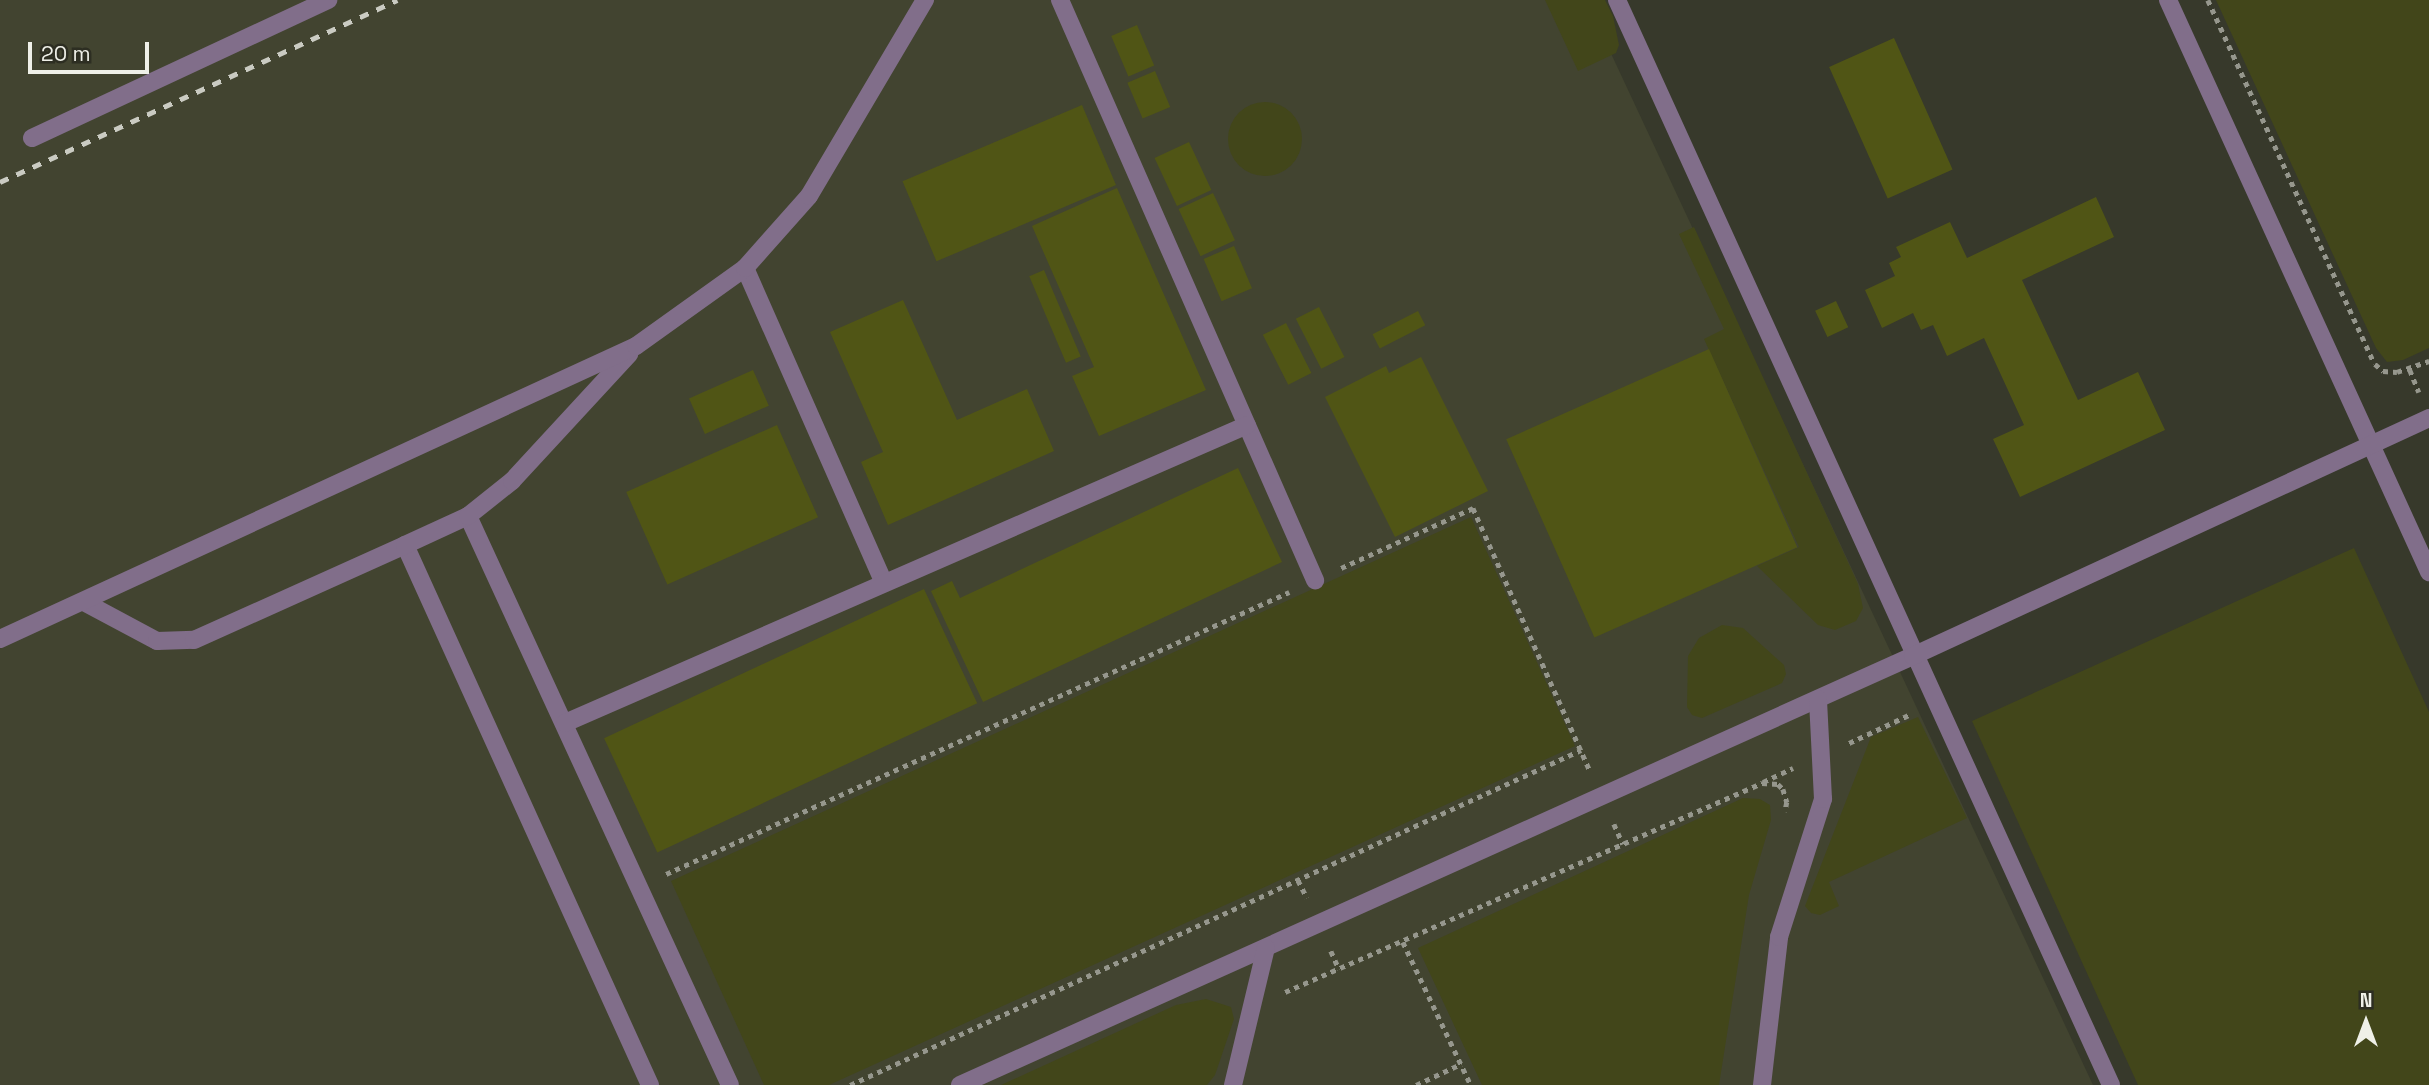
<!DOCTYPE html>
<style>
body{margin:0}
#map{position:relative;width:2429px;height:1085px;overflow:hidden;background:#37392b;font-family:"Space Grotesk",sans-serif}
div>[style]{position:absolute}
.built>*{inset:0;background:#424430}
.green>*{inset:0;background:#42461a}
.round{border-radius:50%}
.building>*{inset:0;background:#505515;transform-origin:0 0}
.path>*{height:4.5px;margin-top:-2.25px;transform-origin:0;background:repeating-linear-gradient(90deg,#96978d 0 5px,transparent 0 10px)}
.lane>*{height:18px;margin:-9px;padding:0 9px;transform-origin:9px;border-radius:9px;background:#816e8a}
.street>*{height:18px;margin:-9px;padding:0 9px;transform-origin:9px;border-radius:9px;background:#816e8a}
.rail>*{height:5px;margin-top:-2.5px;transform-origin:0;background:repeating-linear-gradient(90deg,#cacbc2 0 9px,transparent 0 18px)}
span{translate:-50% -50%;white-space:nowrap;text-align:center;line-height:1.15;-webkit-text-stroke:5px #2d2e22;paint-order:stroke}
.north{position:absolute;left:2331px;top:987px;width:70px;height:70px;-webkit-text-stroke:5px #2d2e22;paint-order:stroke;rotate:0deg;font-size:19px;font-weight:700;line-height:28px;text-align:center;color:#eff0e8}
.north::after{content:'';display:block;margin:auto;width:24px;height:32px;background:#eff0e8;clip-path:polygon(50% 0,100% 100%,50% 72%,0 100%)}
.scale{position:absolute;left:28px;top:42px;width:121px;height:32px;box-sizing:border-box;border:4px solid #eff0e8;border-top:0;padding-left:9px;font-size:21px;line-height:24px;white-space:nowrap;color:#eff0e8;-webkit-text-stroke:5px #2d2e22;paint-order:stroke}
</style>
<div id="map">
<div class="built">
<i style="clip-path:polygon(0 0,1586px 0,2093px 1085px,0 1085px)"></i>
</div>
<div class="green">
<i style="clip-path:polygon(1545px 0,1605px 0,1613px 16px,1619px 45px,1616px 53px,1578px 71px)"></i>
<i style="clip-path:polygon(2216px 0,2429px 0,2429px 348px,2403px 360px,2387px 362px,2376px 348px)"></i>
<i class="round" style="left:1228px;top:102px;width:74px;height:74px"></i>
<i style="clip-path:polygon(1694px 227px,1858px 584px,1863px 608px,1856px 621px,1835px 630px,1818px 625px,1757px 566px,1799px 547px,1704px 339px,1724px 329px,1679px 234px)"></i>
<i style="clip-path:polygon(1471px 517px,1575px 746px,829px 1085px,764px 1085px,671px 881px)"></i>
<i style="clip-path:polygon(2354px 548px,2429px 712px,2429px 1085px,2138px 1085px,1972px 721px)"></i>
<i style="clip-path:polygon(1722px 625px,1743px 628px,1784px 665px,1786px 674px,1782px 683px,1702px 718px,1692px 715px,1687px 707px,1688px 656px,1699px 638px)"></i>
<i style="clip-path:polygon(1918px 717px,1967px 818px,1829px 882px,1839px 906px,1820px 915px,1811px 913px,1805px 906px,1871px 737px)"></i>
<i style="clip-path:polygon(1743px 798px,1760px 799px,1770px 805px,1771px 820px,1749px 895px,1719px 1085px,1482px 1085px,1418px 948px)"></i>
<i style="clip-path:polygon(1206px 999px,1231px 1007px,1234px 1019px,1215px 1075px,1207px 1085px,1001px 1085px,1176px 1005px)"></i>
</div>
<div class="building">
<i style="left:1137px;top:25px;width:44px;height:28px;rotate:67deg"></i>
<i style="left:1894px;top:38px;width:144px;height:71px;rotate:66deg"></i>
<i style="left:1155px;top:71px;width:39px;height:30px;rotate:67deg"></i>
<i style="left:1082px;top:105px;width:87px;height:195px;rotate:67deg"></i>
<i style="left:1189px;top:142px;width:53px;height:38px;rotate:65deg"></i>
<i style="clip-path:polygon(1117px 188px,1206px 390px,1099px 436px,1072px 376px,1094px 367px,1032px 226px)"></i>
<i style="left:1213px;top:193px;width:52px;height:38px;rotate:65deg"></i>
<i style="clip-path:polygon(2096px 197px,2114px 237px,2022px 280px,2078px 400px,2138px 372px,2165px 430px,2020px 497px,1993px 439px,2024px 425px,1984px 338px,1947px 356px,1933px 325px,1921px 330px,1913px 313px,1882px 328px,1865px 290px,1895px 276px,1889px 263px,1901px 257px,1896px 247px,1950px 222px,1967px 258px)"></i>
<i style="left:1234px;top:246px;width:46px;height:33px;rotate:67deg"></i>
<i style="left:1044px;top:270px;width:94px;height:16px;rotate:67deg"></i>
<i style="clip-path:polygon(903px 300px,957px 420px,1027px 389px,1054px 451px,888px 525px,861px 462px,883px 452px,830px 332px)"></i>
<i style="left:1836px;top:301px;width:29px;height:23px;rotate:65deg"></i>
<i style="left:1319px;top:307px;width:56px;height:26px;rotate:63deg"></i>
<i style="left:1418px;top:311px;width:16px;height:51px;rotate:63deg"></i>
<i style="left:1286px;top:323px;width:56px;height:26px;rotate:63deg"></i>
<i style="left:1709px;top:349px;width:217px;height:222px;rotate:66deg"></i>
<i style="clip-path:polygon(1421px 357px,1488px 491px,1395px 537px,1325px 397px,1386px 366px,1389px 373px)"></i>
<i style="left:753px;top:370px;width:39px;height:70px;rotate:66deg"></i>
<i style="left:777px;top:425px;width:101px;height:165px;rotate:66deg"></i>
<i style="clip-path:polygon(1238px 468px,1282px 562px,983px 702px,931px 591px,952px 581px,960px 598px)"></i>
<i style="left:924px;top:589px;width:126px;height:353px;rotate:65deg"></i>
</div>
<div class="path">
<i style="left:2208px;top:0;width:400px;rotate:65.4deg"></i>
<i style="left:2375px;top:364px;width:11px;rotate:41deg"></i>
<i style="left:2383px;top:371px;width:14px;rotate:4deg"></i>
<i style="left:2397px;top:372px;width:34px;rotate:-19deg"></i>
<i style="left:2410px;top:370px;width:24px;rotate:68deg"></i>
<i style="left:1341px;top:568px;width:145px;rotate:-24.4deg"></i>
<i style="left:1473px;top:508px;width:288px;rotate:66deg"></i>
<i style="left:1849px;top:743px;width:68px;rotate:-25.1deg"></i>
<i style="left:1763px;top:782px;width:33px;rotate:-25deg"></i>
<i style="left:1614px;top:824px;width:22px;rotate:66deg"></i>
<i style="left:666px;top:874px;width:684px;rotate:-24.35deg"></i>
<i style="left:1298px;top:880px;width:20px;rotate:63deg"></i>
<i style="left:1403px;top:942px;width:158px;rotate:64.6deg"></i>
<i style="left:1331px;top:951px;width:20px;rotate:66deg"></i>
<i style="left:1285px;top:992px;width:521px;rotate:-23.66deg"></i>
<i style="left:1762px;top:783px;width:16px;rotate:4deg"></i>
<i style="left:1778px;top:784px;width:7px;rotate:45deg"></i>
<i style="left:1783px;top:789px;width:14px;rotate:73deg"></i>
<i style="left:1787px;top:802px;width:10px;rotate:101deg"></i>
<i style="left:850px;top:1085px;width:804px;rotate:-24.62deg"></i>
<i style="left:1416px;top:1085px;width:50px;rotate:-25deg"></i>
</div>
<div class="lane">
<i style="left:1060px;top:0;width:634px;rotate:66.27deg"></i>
<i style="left:1617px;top:0;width:1192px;rotate:65.52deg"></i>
<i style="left:32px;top:138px;width:327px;rotate:-25deg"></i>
<i style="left:745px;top:268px;width:344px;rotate:66.2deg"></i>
<i style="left:468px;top:516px;width:626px;rotate:65.28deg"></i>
<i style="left:405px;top:545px;width:593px;rotate:65.6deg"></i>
<i style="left:84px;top:602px;width:83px;rotate:28.1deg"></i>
<i style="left:157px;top:641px;width:37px;rotate:-2deg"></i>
<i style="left:194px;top:640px;width:231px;rotate:-24.2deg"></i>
<i style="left:405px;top:545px;width:69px;rotate:-24.7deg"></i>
<i style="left:468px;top:516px;width:56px;rotate:-38.5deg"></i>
<i style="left:512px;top:481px;width:173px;rotate:-47.3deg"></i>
<i style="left:0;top:639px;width:700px;rotate:-24.74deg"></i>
<i style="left:636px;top:346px;width:134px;rotate:-35.6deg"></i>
<i style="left:745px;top:268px;width:96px;rotate:-48.4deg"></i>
<i style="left:809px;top:196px;width:228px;rotate:-59.4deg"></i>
<i style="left:565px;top:723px;width:744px;rotate:-23.6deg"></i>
<i style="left:960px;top:1085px;width:1045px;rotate:-24.24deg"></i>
<i style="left:1233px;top:1085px;width:141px;rotate:-76.5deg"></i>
<i style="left:1762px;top:1085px;width:149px;rotate:-83.4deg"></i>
<i style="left:1779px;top:937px;width:145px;rotate:-72.3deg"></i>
<i style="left:1823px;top:799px;width:100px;rotate:-92.9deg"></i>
</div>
<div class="street">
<i style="left:2168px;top:0;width:629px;rotate:65.47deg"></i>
<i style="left:1913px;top:656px;width:568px;rotate:-24.76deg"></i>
</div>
<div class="rail">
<i style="left:0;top:182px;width:437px;rotate:-24.6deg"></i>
</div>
<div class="north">N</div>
<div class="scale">20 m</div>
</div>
